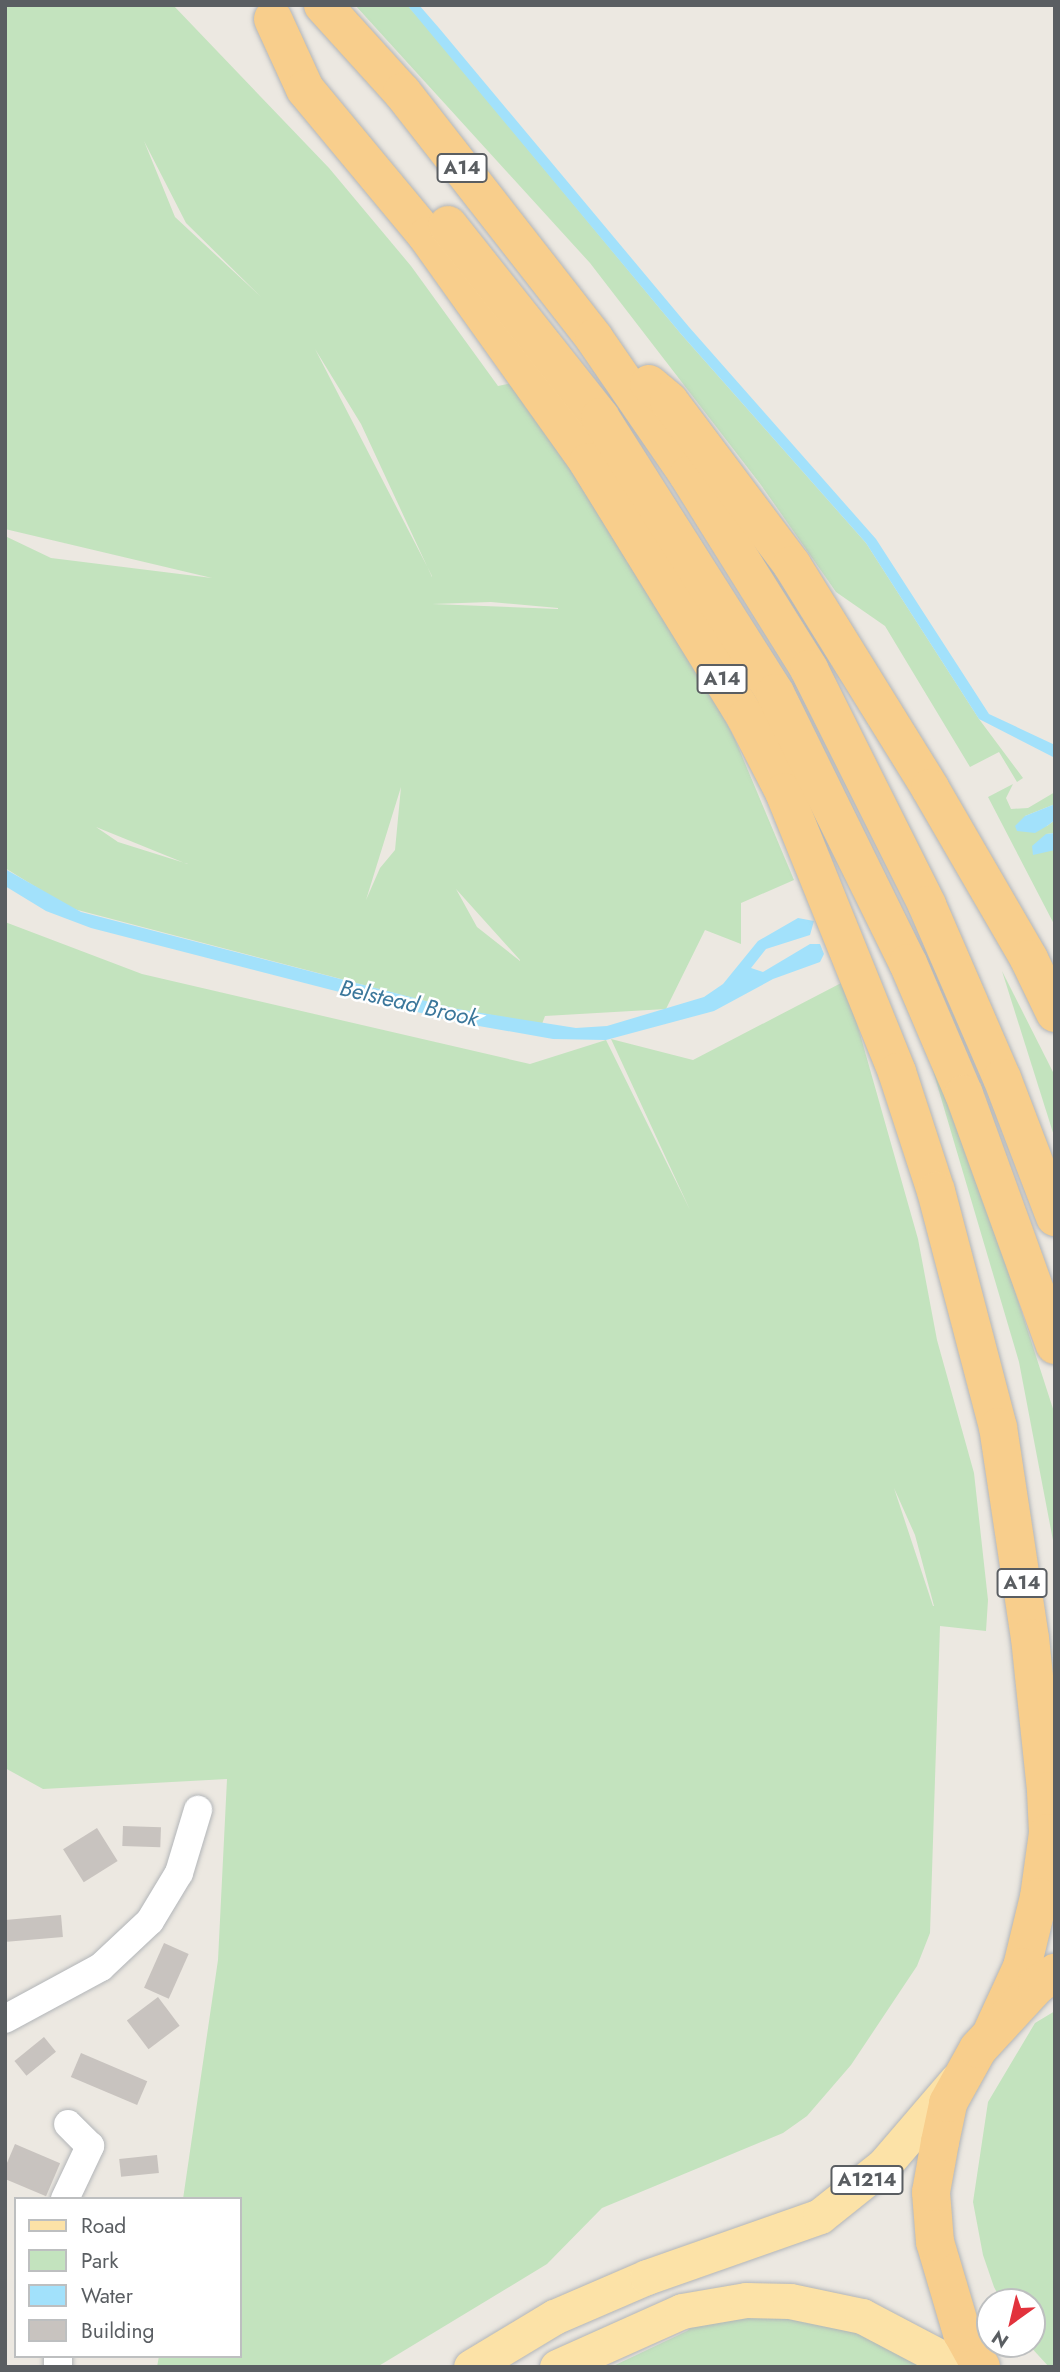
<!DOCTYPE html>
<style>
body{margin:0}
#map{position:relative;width:1060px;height:2372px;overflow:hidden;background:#ece8e1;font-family:Jost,sans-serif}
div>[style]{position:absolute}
.green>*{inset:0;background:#c3e3be}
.water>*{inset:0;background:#a2e1fb}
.building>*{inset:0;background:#c8c3bf;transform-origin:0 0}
.roads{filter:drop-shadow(0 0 2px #b2b5b8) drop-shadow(0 0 2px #b2b5b8)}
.minor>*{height:28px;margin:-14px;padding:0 14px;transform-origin:14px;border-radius:14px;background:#fff}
.major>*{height:35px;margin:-17.5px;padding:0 17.5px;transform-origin:17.5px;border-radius:17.5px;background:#fce2a7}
.highway>*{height:38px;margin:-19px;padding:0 19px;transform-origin:19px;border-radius:19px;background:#f8ce8c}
span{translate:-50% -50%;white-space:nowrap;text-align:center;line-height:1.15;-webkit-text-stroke:5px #fff;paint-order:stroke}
.shield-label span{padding:2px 5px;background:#fff;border:2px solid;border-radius:5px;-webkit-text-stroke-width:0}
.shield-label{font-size:19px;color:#5a5e62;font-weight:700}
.water-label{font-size:23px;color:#3b779b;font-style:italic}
.frame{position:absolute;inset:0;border:7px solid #5a5e62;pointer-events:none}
.legend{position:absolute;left:14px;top:2197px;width:228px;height:161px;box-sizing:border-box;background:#fff;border:2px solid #bdbfc0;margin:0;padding:9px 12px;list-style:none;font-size:21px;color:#5a5e62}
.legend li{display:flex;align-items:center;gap:14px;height:35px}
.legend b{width:35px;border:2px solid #bdbfc0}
.north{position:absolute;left:976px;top:2288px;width:70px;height:70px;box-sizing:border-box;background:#fff;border:2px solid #bdbfc0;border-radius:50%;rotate:214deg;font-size:19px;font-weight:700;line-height:28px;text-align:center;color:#5a5e62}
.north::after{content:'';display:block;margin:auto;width:24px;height:32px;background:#e2323c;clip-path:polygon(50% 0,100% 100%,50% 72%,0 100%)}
</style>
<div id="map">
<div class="green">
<i style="clip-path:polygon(evenodd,5px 5px,173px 5px,329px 168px,411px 266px,498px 386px,513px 383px,665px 610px,734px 737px,794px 880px,741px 903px,741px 944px,705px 930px,666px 1009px,545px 1016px,542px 1024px,452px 1008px,70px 908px,5px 868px,5px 536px,51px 558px,212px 578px,5px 529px,5px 5px,144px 141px,186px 223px,261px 297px,175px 217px,144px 141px,5px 5px,315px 349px,361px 424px,432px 577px,432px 576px,315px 349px,5px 5px,491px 602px,558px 608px,558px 609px,432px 604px,491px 602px,5px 5px,401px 787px,395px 850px,380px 868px,366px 900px,401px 787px,5px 5px,96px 827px,187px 864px,188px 864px,118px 842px,96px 827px,5px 5px,456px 889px,520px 960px,520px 961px,477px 927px,456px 889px)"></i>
<i style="clip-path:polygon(355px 5px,407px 5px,424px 24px,681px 334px,866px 543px,979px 719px,1023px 778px,1017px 782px,999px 752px,970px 767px,885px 626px,836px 592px,761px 485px,590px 263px)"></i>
<i style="clip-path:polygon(1013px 784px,1006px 798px,1011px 809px,1028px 808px,1055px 792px,1055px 804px,1025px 816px,1047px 826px,1055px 820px,1055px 833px,1046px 834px,1055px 850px,1055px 926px,988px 797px)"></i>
<i style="clip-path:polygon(evenodd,5px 922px,142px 974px,530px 1064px,606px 1040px,690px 1210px,611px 1039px,693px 1060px,845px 981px,918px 1239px,937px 1340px,974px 1473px,988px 1600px,986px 1631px,940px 1626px,930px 1933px,917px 1966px,851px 2065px,807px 2116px,783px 2133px,602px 2208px,547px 2264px,377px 2367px,157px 2367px,159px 2356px,240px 2356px,240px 2199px,183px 2199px,218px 1960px,227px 1779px,43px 1789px,5px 1768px,5px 922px,894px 1488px,915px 1535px,934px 1606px,933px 1606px,894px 1488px)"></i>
<i style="clip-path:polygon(1002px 971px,1055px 1076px,1055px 1139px)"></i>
<i style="clip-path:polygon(926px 1047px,964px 1133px,1055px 1415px,1055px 1551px,1019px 1362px)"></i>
<i style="clip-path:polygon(1055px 2011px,1055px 2367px,1049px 2367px,1028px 2344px,1032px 2344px,1032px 2302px,1002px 2302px,994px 2287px,983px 2255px,973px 2202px,988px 2102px,1035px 2023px)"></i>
<i style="clip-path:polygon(810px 2311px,945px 2367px,611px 2367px,687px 2331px,703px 2318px)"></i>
</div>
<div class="water">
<i style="clip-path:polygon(407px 5px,419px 5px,439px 28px,689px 327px,876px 539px,989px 714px,1055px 745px,1055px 758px,979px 719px,866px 543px,681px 334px)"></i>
<i style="clip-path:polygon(1055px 804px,1055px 820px,1047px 826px,1035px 833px,1017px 831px,1015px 826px,1025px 816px)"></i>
<i style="clip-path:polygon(1055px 833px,1055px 850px,1033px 855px,1032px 846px,1046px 834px)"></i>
<i style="clip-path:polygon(5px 869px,81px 912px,457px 1009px,576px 1028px,607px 1026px,704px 997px,723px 984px,758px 941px,798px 918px,814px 921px,810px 935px,766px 949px,751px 968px,763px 972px,810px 944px,820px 944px,824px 954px,820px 962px,773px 979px,714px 1011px,606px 1040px,553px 1039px,456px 1022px,91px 928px,46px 911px,5px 886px)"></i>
</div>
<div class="building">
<i style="left:123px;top:1826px;width:38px;height:20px;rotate:2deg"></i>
<i style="left:97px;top:1828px;width:39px;height:40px;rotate:58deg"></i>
<i style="left:61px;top:1915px;width:22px;height:56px;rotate:85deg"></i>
<i style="left:164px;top:1943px;width:27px;height:49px;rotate:24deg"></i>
<i style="left:158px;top:1997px;width:36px;height:39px;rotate:53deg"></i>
<i style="left:44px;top:2037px;width:19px;height:38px;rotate:51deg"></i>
<i style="left:81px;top:2053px;width:72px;height:26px;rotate:23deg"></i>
<i style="left:15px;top:2144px;width:49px;height:36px;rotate:23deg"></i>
<i style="left:157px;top:2155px;width:18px;height:38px;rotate:84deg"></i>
</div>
<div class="roads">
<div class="minor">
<i style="left:5px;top:2019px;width:109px;rotate:-28.4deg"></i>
<i style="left:101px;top:1967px;width:67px;rotate:-43.2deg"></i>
<i style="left:150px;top:1921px;width:56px;rotate:-58.9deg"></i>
<i style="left:179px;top:1873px;width:66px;rotate:-73.2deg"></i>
<i style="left:65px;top:2199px;width:59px;rotate:-64.7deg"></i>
<i style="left:90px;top:2146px;width:31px;rotate:-135deg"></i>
<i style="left:58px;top:2367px;width:11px;rotate:-90deg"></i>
</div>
<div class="major">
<i style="left:471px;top:2367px;width:97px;rotate:-31.1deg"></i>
<i style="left:554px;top:2317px;width:101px;rotate:-23.3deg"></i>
<i style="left:647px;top:2277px;width:183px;rotate:-19.4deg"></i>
<i style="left:820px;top:2216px;width:82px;rotate:-38.6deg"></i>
<i style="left:884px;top:2165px;width:111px;rotate:-49.4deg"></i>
<i style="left:557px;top:2367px;width:137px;rotate:-24.1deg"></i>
<i style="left:682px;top:2311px;width:65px;rotate:-9.8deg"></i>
<i style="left:746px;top:2300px;width:44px;rotate:1.3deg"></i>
<i style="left:790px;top:2301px;width:74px;rotate:11.8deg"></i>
<i style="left:862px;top:2316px;width:110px;rotate:27.7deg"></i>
</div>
<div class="highway">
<i style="left:323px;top:5px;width:118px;rotate:47.8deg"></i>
<i style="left:402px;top:92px;width:312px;rotate:52deg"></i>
<i style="left:594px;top:338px;width:166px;rotate:55.5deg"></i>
<i style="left:688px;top:475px;width:229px;rotate:58deg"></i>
<i style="left:809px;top:669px;width:264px;rotate:63.4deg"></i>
<i style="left:927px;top:905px;width:189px;rotate:66.6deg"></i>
<i style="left:1002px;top:1078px;width:149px;rotate:69.1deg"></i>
<i style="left:273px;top:19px;width:77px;rotate:65.4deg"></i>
<i style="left:305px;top:89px;width:191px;rotate:50.3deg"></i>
<i style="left:427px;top:236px;width:277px;rotate:54.5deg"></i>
<i style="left:588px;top:462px;width:301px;rotate:58.3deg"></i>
<i style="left:746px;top:718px;width:83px;rotate:62.8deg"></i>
<i style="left:784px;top:792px;width:302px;rotate:68deg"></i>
<i style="left:897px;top:1072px;width:125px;rotate:71.9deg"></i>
<i style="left:936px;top:1191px;width:244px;rotate:75.3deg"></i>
<i style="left:998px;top:1427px;width:213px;rotate:81.4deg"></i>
<i style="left:1030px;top:1638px;width:154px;rotate:84deg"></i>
<i style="left:1046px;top:1791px;width:42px;rotate:87.3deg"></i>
<i style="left:1048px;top:1833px;width:65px;rotate:98deg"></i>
<i style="left:1039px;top:1897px;width:72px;rotate:103.7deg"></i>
<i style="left:1022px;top:1967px;width:69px;rotate:114.7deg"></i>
<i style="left:448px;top:225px;width:245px;rotate:51.6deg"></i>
<i style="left:600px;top:417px;width:327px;rotate:57.6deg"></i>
<i style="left:775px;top:693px;width:301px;rotate:63.8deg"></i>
<i style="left:908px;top:963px;width:142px;rotate:66.9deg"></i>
<i style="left:964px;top:1094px;width:267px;rotate:70.1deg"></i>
<i style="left:649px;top:384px;width:26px;rotate:40deg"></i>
<i style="left:669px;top:401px;width:205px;rotate:53.1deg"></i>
<i style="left:792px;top:565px;width:262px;rotate:58.2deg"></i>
<i style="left:930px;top:788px;width:198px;rotate:59.9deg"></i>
<i style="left:1029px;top:959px;width:60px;rotate:64.3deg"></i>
<i style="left:981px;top:2367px;width:39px;rotate:-119deg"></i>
<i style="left:962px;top:2333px;width:95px;rotate:-106.5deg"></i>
<i style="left:935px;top:2242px;width:50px;rotate:-94.6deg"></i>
<i style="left:931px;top:2192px;width:51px;rotate:-79.8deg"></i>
<i style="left:940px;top:2142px;width:40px;rotate:-78deg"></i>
<i style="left:948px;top:2103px;width:62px;rotate:-60.9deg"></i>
<i style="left:978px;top:2049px;width:87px;rotate:-47.3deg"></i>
<i style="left:1037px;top:1985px;width:22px;rotate:-34deg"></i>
</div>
</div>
<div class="shield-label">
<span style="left:462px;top:168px">A14</span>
<span style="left:722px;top:679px">A14</span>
<span style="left:1022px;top:1583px">A14</span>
<span style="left:867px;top:2180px">A1214</span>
</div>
<div class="water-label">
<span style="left:409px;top:1003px;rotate:13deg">Belstead Brook</span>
</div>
<div class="frame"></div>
<ul class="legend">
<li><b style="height:9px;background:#fce2a7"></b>Road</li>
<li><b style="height:19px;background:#c3e3be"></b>Park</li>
<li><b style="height:19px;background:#a2e1fb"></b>Water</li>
<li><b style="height:19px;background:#c8c3bf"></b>Building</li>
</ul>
<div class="north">N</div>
</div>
